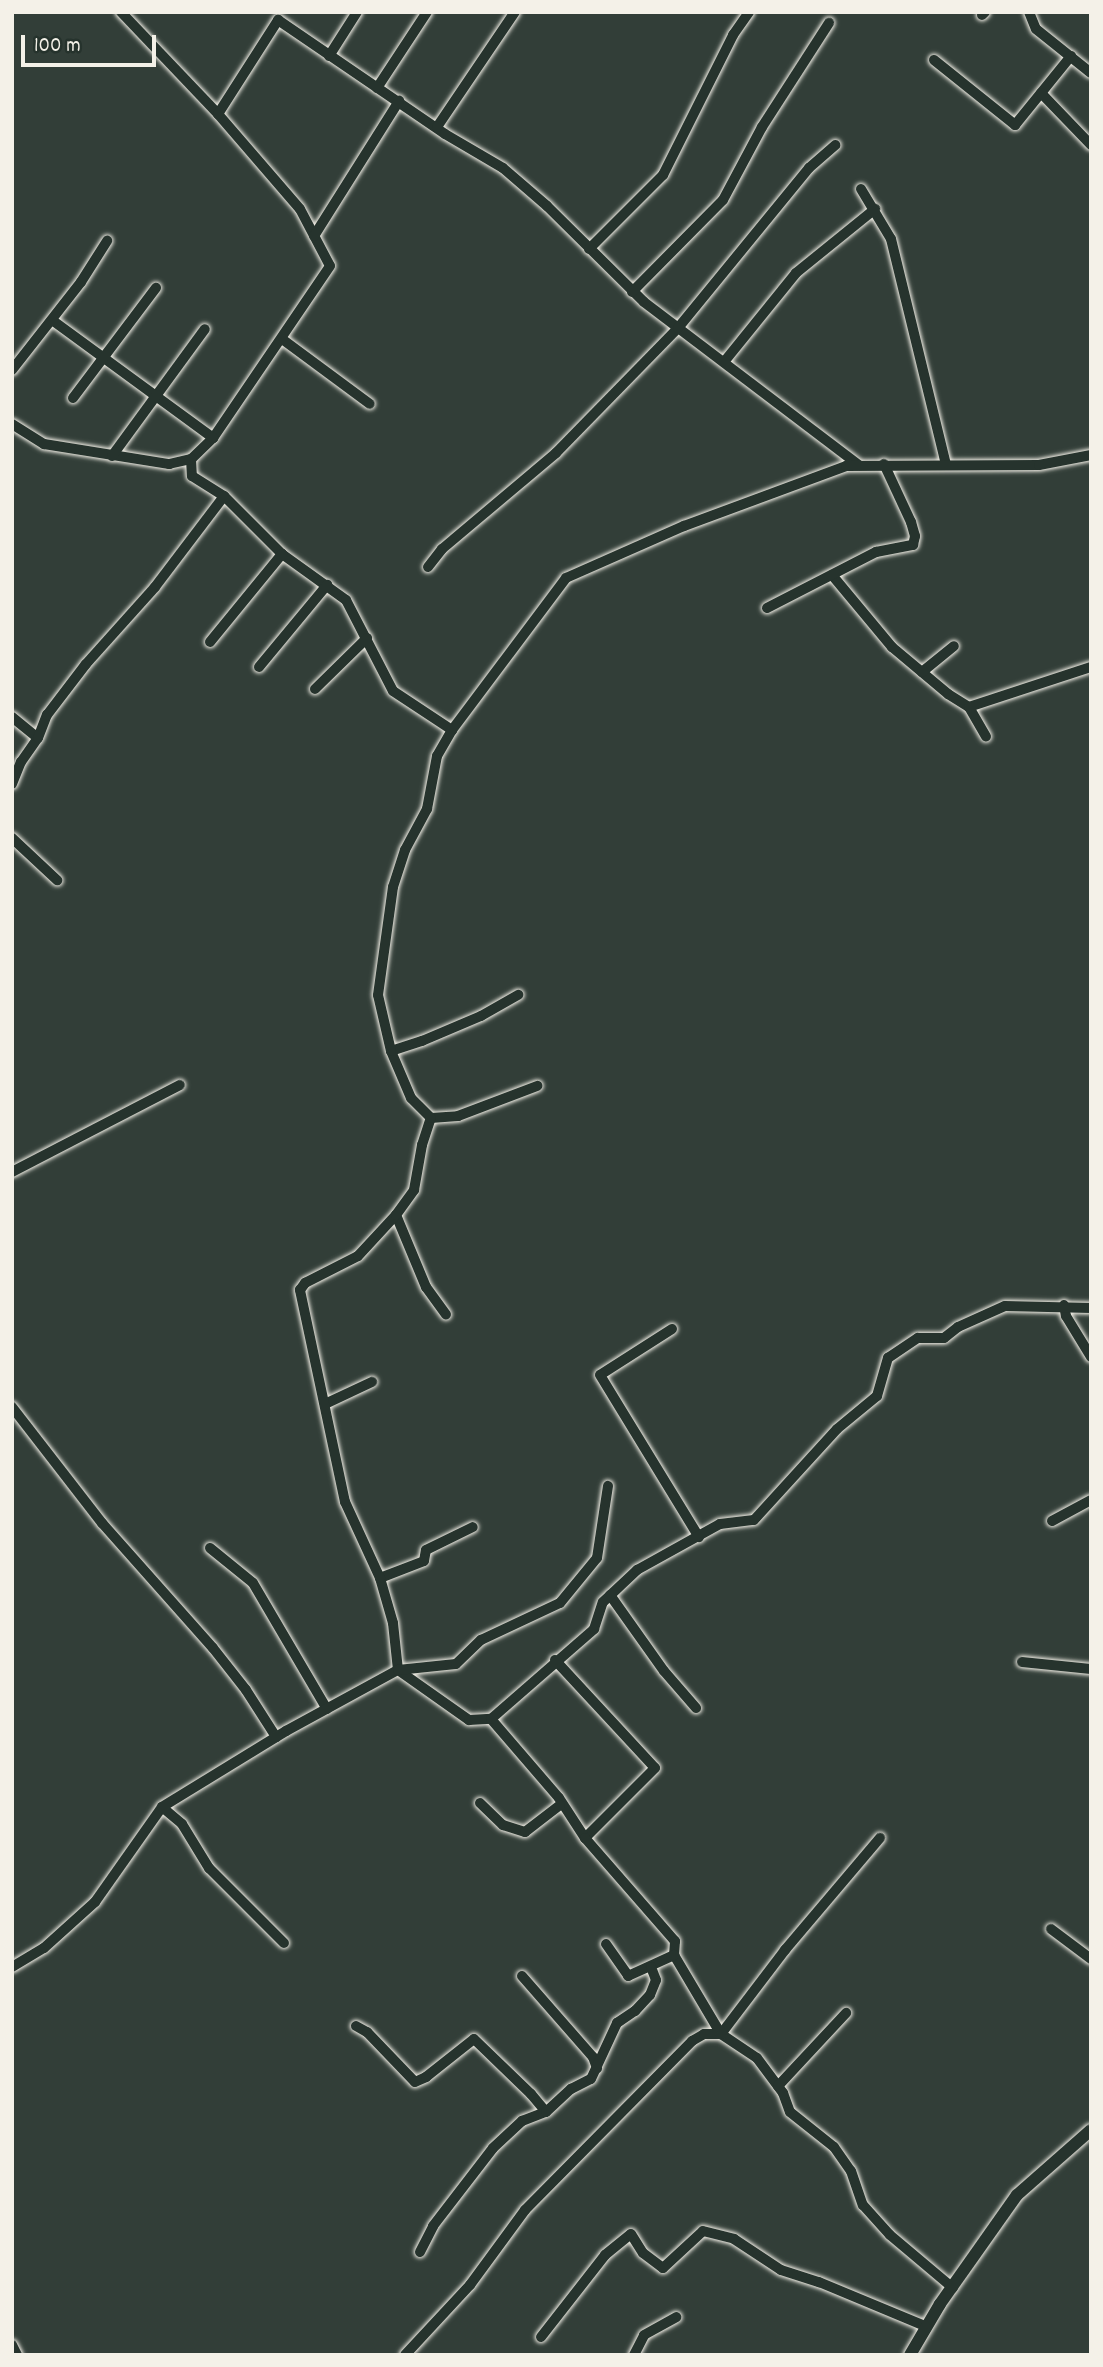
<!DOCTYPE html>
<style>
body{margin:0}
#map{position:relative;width:1103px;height:2367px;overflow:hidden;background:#323e38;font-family:Dekko,sans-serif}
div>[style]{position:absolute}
.roads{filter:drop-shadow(0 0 2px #f4f1e8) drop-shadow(0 0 2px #f4f1e8)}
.minor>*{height:10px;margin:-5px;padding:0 5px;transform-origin:5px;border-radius:5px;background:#26332d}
.major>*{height:12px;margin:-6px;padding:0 6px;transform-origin:6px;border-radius:6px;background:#26332d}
span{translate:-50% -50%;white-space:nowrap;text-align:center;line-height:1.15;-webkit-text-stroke:7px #26332d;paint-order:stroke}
.frame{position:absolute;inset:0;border:14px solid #f4f1e8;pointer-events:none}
.scale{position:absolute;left:21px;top:35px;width:135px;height:32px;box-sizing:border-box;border:4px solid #f4f1e8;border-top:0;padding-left:9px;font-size:21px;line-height:24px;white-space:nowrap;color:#f4f1e8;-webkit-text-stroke:5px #26332d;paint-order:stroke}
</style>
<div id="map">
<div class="roads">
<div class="minor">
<i style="left:121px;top:12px;width:141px;rotate:46.4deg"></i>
<i style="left:218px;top:114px;width:125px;rotate:49.2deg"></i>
<i style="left:300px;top:209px;width:64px;rotate:62.2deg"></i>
<i style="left:330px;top:266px;width:208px;rotate:124.2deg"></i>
<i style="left:213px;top:438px;width:30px;rotate:136deg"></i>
<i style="left:191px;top:459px;width:17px;rotate:87deg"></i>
<i style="left:192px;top:476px;width:38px;rotate:32deg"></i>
<i style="left:224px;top:496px;width:82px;rotate:45deg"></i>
<i style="left:282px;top:554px;width:79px;rotate:35.7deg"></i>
<i style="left:346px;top:600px;width:102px;rotate:62.7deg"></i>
<i style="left:393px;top:691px;width:71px;rotate:33.5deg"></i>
<i style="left:1029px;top:12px;width:18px;rotate:68deg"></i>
<i style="left:1036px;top:29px;width:70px;rotate:38.7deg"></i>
<i style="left:982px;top:15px;width:4px;rotate:-45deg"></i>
<i style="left:329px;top:56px;width:52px;rotate:-57.5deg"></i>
<i style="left:934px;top:60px;width:104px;rotate:38.7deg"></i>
<i style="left:1015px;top:125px;width:89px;rotate:-50.9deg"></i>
<i style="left:377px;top:88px;width:91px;rotate:-56.7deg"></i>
<i style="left:1041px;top:93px;width:72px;rotate:46.1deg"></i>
<i style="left:218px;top:114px;width:112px;rotate:-57.4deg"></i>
<i style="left:278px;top:20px;width:202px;rotate:34.3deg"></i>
<i style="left:445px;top:134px;width:67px;rotate:30.4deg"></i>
<i style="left:503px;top:168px;width:58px;rotate:40.8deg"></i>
<i style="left:547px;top:206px;width:136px;rotate:44.7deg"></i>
<i style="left:644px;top:302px;width:270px;rotate:37.2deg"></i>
<i style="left:437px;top:127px;width:139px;rotate:-55.9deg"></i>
<i style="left:861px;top:189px;width:58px;rotate:59deg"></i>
<i style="left:891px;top:239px;width:232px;rotate:76.3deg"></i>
<i style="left:314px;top:236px;width:160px;rotate:-57.8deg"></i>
<i style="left:589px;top:249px;width:105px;rotate:-45deg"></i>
<i style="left:663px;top:175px;width:157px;rotate:-63.4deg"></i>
<i style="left:733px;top:35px;width:28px;rotate:-55deg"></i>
<i style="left:632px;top:292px;width:129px;rotate:-45.3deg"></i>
<i style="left:723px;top:200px;width:83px;rotate:-61.9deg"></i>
<i style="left:762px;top:127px;width:124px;rotate:-57.2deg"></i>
<i style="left:52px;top:320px;width:200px;rotate:36.2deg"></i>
<i style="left:282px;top:339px;width:109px;rotate:36.5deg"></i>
<i style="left:724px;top:362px;width:114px;rotate:-51deg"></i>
<i style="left:796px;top:273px;width:102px;rotate:-39deg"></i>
<i style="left:12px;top:370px;width:112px;rotate:-51.9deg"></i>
<i style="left:81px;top:282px;width:49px;rotate:-57.6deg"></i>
<i style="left:73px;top:398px;width:138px;rotate:-53deg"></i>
<i style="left:12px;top:424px;width:38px;rotate:32deg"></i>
<i style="left:44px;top:444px;width:127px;rotate:9.1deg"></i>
<i style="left:169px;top:464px;width:23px;rotate:-13deg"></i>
<i style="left:112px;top:456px;width:157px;rotate:-53.8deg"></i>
<i style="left:428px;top:567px;width:23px;rotate:-52deg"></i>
<i style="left:442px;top:549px;width:149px;rotate:-40.1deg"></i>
<i style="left:556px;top:453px;width:175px;rotate:-45.7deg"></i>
<i style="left:678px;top:328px;width:207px;rotate:-50.7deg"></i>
<i style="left:809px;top:168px;width:35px;rotate:-41deg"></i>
<i style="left:832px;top:575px;width:94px;rotate:50.2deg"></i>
<i style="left:892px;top:647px;width:73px;rotate:40deg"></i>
<i style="left:948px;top:694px;width:25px;rotate:32deg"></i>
<i style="left:969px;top:707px;width:34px;rotate:60deg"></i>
<i style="left:767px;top:608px;width:123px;rotate:-27.2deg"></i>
<i style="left:876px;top:552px;width:38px;rotate:-11deg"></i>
<i style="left:913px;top:545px;width:9px;rotate:-77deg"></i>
<i style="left:915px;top:536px;width:15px;rotate:-106deg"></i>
<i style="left:911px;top:522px;width:64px;rotate:-115deg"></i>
<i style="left:210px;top:642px;width:114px;rotate:-50.7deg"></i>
<i style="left:259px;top:667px;width:107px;rotate:-50.3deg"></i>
<i style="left:922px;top:672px;width:41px;rotate:-39.1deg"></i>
<i style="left:315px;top:689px;width:73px;rotate:-44.4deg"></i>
<i style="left:969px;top:707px;width:128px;rotate:-18.2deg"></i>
<i style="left:12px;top:717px;width:33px;rotate:39deg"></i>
<i style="left:12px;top:784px;width:24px;rotate:-68deg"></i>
<i style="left:21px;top:762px;width:29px;rotate:-55deg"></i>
<i style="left:38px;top:738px;width:25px;rotate:-69deg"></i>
<i style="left:47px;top:715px;width:64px;rotate:-52.6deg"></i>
<i style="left:86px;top:664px;width:103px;rotate:-48.1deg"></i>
<i style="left:155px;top:587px;width:114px;rotate:-52.8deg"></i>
<i style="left:12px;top:838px;width:62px;rotate:43deg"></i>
<i style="left:391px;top:1051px;width:33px;rotate:-18deg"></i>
<i style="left:422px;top:1041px;width:64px;rotate:-23deg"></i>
<i style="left:481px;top:1016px;width:43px;rotate:-29.6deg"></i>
<i style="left:431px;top:1118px;width:27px;rotate:-4deg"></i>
<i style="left:458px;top:1116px;width:85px;rotate:-20.8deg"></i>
<i style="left:12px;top:1172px;width:189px;rotate:-27.4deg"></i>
<i style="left:396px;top:1215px;width:78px;rotate:67.4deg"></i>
<i style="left:426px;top:1287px;width:34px;rotate:54deg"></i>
<i style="left:1064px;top:1305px;width:11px;rotate:80deg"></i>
<i style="left:1066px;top:1316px;width:48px;rotate:58.6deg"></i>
<i style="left:672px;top:1329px;width:85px;rotate:147.4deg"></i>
<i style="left:600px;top:1375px;width:190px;rotate:58.6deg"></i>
<i style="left:325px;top:1404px;width:52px;rotate:-25.1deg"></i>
<i style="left:12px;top:1407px;width:147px;rotate:52.2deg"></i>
<i style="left:102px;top:1523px;width:167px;rotate:48.4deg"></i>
<i style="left:213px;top:1648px;width:53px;rotate:51.8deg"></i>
<i style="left:246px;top:1690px;width:56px;rotate:57.4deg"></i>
<i style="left:1052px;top:1521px;width:44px;rotate:-28.3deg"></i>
<i style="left:210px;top:1548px;width:55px;rotate:39.1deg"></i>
<i style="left:253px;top:1583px;width:146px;rotate:59.6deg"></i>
<i style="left:380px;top:1578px;width:47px;rotate:-21.1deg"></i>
<i style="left:424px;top:1561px;width:11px;rotate:-80deg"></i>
<i style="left:426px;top:1550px;width:52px;rotate:-26.1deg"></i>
<i style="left:610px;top:1595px;width:93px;rotate:54.6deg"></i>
<i style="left:664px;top:1671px;width:49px;rotate:49.1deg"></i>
<i style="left:555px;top:1660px;width:147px;rotate:47.2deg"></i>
<i style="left:655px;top:1768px;width:99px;rotate:135deg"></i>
<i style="left:1022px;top:1662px;width:69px;rotate:5.8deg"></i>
<i style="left:398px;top:1670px;width:47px;rotate:-96.1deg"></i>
<i style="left:393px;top:1623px;width:47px;rotate:-106.1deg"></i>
<i style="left:380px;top:1578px;width:84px;rotate:-114.7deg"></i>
<i style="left:345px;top:1502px;width:217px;rotate:-102deg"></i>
<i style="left:300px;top:1290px;width:9px;rotate:-54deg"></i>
<i style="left:305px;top:1283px;width:59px;rotate:-27deg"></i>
<i style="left:358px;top:1256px;width:56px;rotate:-47.2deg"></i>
<i style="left:396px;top:1215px;width:31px;rotate:-54deg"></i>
<i style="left:414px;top:1190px;width:46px;rotate:-79.9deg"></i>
<i style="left:422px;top:1145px;width:28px;rotate:-72deg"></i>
<i style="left:431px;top:1118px;width:28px;rotate:-135deg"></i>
<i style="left:411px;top:1098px;width:51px;rotate:-113.1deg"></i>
<i style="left:391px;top:1051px;width:57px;rotate:-103.1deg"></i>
<i style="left:378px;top:995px;width:109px;rotate:-82.1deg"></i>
<i style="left:393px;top:887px;width:39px;rotate:-72deg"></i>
<i style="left:405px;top:850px;width:47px;rotate:-61.8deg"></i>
<i style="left:427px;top:809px;width:54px;rotate:-79.3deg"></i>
<i style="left:437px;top:756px;width:30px;rotate:-60deg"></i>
<i style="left:452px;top:730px;width:190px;rotate:-53.1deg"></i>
<i style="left:566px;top:578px;width:129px;rotate:-23.8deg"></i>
<i style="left:684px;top:526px;width:173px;rotate:-20.3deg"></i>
<i style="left:846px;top:466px;width:193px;rotate:-0.3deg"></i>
<i style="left:1039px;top:465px;width:53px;rotate:-10.9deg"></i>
<i style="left:398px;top:1670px;width:87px;rotate:35.2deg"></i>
<i style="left:469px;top:1720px;width:22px;rotate:-3deg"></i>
<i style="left:491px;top:1719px;width:104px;rotate:49.3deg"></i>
<i style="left:559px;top:1798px;width:48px;rotate:57deg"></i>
<i style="left:585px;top:1838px;width:137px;rotate:48.9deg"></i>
<i style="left:675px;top:1941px;width:14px;rotate:94deg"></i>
<i style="left:674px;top:1955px;width:92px;rotate:59.3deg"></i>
<i style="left:721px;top:2034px;width:43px;rotate:33.7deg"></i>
<i style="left:757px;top:2058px;width:44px;rotate:53.4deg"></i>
<i style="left:783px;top:2093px;width:20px;rotate:70deg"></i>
<i style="left:790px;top:2112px;width:56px;rotate:38.5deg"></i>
<i style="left:834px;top:2147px;width:29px;rotate:55deg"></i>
<i style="left:851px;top:2171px;width:36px;rotate:71deg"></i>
<i style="left:863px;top:2205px;width:40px;rotate:48deg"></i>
<i style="left:890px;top:2235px;width:82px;rotate:40.1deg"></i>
<i style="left:491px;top:1719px;width:137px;rotate:-41.1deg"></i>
<i style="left:594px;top:1629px;width:28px;rotate:-72deg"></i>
<i style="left:603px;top:1602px;width:47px;rotate:-43.3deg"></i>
<i style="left:637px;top:1570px;width:95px;rotate:-29deg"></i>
<i style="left:720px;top:1524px;width:34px;rotate:-7deg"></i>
<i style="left:754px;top:1520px;width:123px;rotate:-47.6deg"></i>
<i style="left:837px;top:1429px;width:52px;rotate:-39.5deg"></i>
<i style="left:877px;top:1396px;width:40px;rotate:-74deg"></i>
<i style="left:888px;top:1358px;width:36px;rotate:-34deg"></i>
<i style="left:918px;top:1338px;width:26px"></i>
<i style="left:944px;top:1338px;width:18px;rotate:-38deg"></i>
<i style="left:958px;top:1327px;width:51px;rotate:-24.1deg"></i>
<i style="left:1005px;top:1306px;width:86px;rotate:1.3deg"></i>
<i style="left:480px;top:1803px;width:32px;rotate:44deg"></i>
<i style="left:503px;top:1825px;width:23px;rotate:18deg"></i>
<i style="left:525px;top:1832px;width:44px;rotate:-37.6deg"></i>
<i style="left:162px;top:1807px;width:26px;rotate:40deg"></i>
<i style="left:182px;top:1824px;width:52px;rotate:58.5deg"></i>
<i style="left:209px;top:1868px;width:106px;rotate:45deg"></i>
<i style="left:1051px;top:1929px;width:50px;rotate:36.9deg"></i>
<i style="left:606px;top:1944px;width:39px;rotate:55deg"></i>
<i style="left:628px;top:1976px;width:51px;rotate:-24.5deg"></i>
<i style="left:12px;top:1967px;width:37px;rotate:-31deg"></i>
<i style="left:44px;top:1948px;width:69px;rotate:-42deg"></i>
<i style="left:95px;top:1902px;width:116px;rotate:-54.8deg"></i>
<i style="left:162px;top:1807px;width:145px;rotate:-31.5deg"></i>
<i style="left:286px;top:1731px;width:128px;rotate:-28.6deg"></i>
<i style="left:398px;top:1670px;width:58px;rotate:-5.9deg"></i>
<i style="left:456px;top:1664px;width:35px;rotate:-44deg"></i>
<i style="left:481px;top:1640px;width:87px;rotate:-25.1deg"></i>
<i style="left:560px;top:1603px;width:58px;rotate:-50.6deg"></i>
<i style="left:597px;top:1558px;width:73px;rotate:-81.3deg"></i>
<i style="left:522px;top:1976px;width:108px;rotate:48.8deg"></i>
<i style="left:593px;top:2057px;width:12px;rotate:70deg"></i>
<i style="left:356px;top:2026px;width:13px;rotate:29deg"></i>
<i style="left:367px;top:2032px;width:69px;rotate:46.2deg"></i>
<i style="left:415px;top:2082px;width:12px;rotate:-24deg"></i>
<i style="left:426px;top:2077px;width:61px;rotate:-38.4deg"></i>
<i style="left:474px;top:2039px;width:79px;rotate:44deg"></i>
<i style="left:531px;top:2094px;width:23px;rotate:50deg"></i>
<i style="left:778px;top:2086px;width:100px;rotate:-47deg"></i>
<i style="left:420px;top:2252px;width:29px;rotate:-63deg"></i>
<i style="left:433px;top:2226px;width:98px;rotate:-52.4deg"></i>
<i style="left:493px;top:2148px;width:40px;rotate:-43deg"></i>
<i style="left:522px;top:2121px;width:26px;rotate:-21deg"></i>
<i style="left:546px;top:2112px;width:34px;rotate:-43deg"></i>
<i style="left:571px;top:2089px;width:22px;rotate:-27deg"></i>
<i style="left:591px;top:2079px;width:62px;rotate:-65.1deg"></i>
<i style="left:617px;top:2023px;width:22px;rotate:-34deg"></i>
<i style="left:635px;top:2011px;width:22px;rotate:-47deg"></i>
<i style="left:650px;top:1995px;width:16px;rotate:-68deg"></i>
<i style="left:656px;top:1980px;width:14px;rotate:-111deg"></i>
<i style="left:541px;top:2337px;width:104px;rotate:-52deg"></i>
<i style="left:605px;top:2255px;width:33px;rotate:-39deg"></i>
<i style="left:631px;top:2234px;width:22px;rotate:58deg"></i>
<i style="left:643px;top:2253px;width:25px;rotate:37deg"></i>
<i style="left:663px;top:2268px;width:54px;rotate:-42.8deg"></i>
<i style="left:703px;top:2231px;width:32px;rotate:14deg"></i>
<i style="left:734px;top:2239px;width:56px;rotate:33.4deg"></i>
<i style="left:781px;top:2270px;width:40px;rotate:18deg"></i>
<i style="left:819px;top:2282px;width:115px;rotate:22.5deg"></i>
<i style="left:12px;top:2345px;width:11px;rotate:63deg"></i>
<i style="left:405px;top:2355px;width:96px;rotate:-47.1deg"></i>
<i style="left:470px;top:2285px;width:93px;rotate:-53.7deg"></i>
<i style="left:525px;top:2210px;width:238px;rotate:-45.3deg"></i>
<i style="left:692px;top:2041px;width:14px;rotate:-30deg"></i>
<i style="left:704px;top:2034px;width:17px"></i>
<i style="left:721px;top:2034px;width:106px;rotate:-52.7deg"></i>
<i style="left:785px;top:1950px;width:147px;rotate:-49.7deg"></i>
<i style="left:634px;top:2355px;width:22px;rotate:-63deg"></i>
<i style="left:644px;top:2335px;width:37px;rotate:-29deg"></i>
</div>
<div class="major">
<i style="left:910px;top:2355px;width:59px;rotate:-59.5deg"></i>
<i style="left:940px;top:2304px;width:133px;rotate:-54.8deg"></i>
<i style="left:1017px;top:2195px;width:98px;rotate:-41.3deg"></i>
</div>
</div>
<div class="frame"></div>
<div class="scale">100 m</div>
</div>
